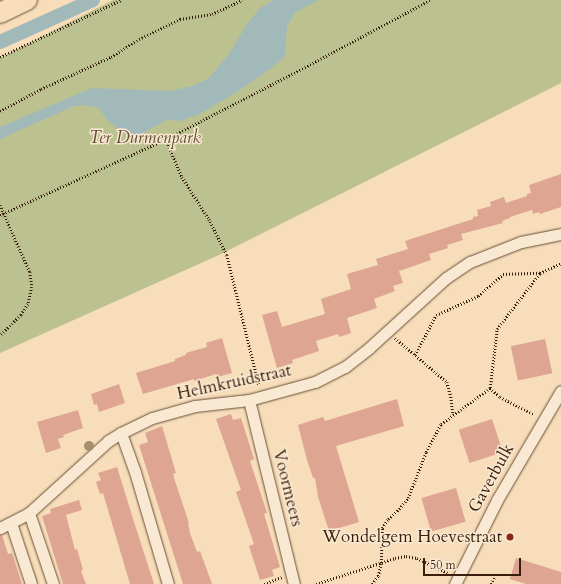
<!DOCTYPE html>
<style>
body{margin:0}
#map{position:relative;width:561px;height:584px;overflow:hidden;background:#f7ddb9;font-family:Cardo,serif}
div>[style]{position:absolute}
.green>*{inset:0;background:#bcc190}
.water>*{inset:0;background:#a2b9ba}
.canal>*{height:14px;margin:-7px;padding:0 7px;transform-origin:7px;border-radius:7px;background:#a2b9ba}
.building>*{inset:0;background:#dea592;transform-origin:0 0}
.path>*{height:2.5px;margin-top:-1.25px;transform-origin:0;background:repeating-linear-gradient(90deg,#3a1e0d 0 1px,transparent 0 3px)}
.roads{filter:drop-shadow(0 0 1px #694e38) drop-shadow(0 0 1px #694e38)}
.street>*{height:11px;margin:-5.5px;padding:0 5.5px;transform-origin:5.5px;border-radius:5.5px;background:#fae9d2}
.highway>*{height:20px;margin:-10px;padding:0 10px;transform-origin:10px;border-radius:10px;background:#f7ddb9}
.trees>*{width:10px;height:10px;margin:-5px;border-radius:50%;background:#a48f70}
.dots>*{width:11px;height:11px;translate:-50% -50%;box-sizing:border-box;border:2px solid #fae9d2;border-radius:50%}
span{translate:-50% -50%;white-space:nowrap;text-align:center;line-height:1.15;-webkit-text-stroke:3px #fae9d2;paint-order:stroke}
.park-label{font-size:17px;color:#614f34;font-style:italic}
.street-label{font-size:17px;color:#3a1e0d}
.poi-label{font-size:17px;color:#3a1e0d}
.right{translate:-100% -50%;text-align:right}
.scale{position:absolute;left:423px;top:558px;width:98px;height:18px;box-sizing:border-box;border:2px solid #3a1e0d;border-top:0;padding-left:5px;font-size:12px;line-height:14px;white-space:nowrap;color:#3a1e0d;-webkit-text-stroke:3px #fae9d2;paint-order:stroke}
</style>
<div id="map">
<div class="green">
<i style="clip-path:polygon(113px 0,561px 0,561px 83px,219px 255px,0 353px,0 58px)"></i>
</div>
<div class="water">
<i style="clip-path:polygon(274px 0,318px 0,296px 12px,287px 26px,285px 56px,273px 67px,237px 92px,200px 114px,180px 121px,167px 120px,134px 138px,124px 134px,107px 120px,99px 108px,85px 105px,74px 106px,0 139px,0 127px,92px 88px,170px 91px,192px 86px,208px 79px,229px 54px,247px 24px,260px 8px)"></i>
</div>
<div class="canal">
<i style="left:0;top:42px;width:102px;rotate:-24.3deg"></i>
</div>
<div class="building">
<i style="clip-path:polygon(561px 174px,561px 207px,540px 214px,539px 212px,533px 214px,532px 210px,510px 217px,510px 218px,502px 221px,503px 223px,461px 234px,463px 240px,447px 245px,448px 248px,429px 254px,431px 260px,399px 271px,403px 283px,393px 286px,395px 291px,374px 299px,377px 308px,347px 318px,351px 333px,339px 337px,338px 334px,316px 341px,319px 351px,292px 360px,293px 363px,277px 368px,262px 315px,277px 311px,282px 327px,325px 314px,321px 299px,351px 289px,347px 274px,378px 265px,376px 259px,408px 249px,405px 241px,473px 219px,473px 217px,478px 216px,477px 210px,491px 206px,490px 202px,504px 197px,506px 203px,527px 196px,527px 194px,531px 193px,529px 185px)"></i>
<i style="clip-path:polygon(222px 338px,232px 373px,217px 377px,216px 374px,194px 381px,194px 379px,143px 394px,136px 373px,175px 361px,175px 359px,186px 355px,186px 353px,207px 347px,206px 343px)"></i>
<i style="left:545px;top:339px;width:35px;height:35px;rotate:78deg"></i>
<i style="clip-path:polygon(119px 384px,125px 403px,99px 412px,97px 404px,94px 405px,91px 394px)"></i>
<i style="clip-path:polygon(397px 399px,404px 426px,336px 446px,359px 522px,329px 531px,318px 497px,315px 478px,313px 478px,307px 460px,298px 425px,323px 417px,325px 421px)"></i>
<i style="clip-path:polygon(78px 410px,83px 428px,63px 435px,64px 437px,58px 439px,61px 448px,46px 453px,37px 422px)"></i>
<i style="clip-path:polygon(231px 414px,233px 420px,241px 418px,254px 459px,250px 461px,267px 513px,264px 514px,280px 567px,272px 570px,274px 576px,260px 580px,249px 546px,254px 544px,236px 492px,241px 490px,216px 419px)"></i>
<i style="left:492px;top:419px;width:35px;height:35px;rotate:72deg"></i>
<i style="clip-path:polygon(162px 426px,176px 473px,173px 474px,175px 481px,189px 523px,188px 523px,190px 533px,197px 552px,200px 551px,212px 584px,183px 584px,139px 445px,148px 442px,145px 433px)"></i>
<i style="clip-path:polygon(117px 467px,135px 525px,154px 584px,130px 584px,103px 493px,100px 494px,96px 482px,101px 480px,98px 473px)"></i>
<i style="left:456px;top:488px;width:35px;height:36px;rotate:74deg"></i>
<i style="clip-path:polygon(79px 500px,82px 510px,66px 515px,75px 550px,77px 549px,83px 570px,81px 571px,86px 584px,63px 584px,42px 516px,51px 513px,50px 509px)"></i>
<i style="clip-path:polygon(0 535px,2px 535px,8px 554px,12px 553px,22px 584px,0 584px)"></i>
<i style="clip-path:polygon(516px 558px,561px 572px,561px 584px,526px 584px,510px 579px)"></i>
</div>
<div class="path">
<i style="left:0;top:57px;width:134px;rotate:-25.2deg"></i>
<i style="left:0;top:111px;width:47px;rotate:-28.2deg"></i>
<i style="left:41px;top:89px;width:77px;rotate:-24.6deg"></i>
<i style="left:111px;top:57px;width:33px;rotate:-33deg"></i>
<i style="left:139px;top:39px;width:46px;rotate:-26deg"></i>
<i style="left:180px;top:19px;width:32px;rotate:-9deg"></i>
<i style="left:212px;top:14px;width:33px;rotate:-25deg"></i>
<i style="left:166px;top:139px;width:41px;rotate:67.2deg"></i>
<i style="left:182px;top:177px;width:50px;rotate:57.3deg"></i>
<i style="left:209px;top:219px;width:40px;rotate:63.4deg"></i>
<i style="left:227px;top:255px;width:134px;rotate:76.2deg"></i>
<i style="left:0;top:205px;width:73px;rotate:65.9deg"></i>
<i style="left:30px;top:272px;width:15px;rotate:82deg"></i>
<i style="left:32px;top:287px;width:17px;rotate:103deg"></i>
<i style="left:28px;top:304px;width:13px;rotate:122deg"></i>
<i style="left:21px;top:315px;width:30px;rotate:135deg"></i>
<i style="left:0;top:215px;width:183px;rotate:-24.6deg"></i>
<i style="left:166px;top:139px;width:144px;rotate:-27.3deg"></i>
<i style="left:294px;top:73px;width:154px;rotate:-28.2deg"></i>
<i style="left:395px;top:338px;width:68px;rotate:40.2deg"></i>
<i style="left:447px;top:382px;width:16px;rotate:75deg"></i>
<i style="left:451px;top:397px;width:17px;rotate:83deg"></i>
<i style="left:415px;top:355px;width:45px;rotate:-62.3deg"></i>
<i style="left:436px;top:315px;width:46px;rotate:-24.3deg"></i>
<i style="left:478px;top:296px;width:33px;rotate:-41deg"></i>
<i style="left:503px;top:274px;width:37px;rotate:-2deg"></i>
<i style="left:490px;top:388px;width:13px;rotate:42deg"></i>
<i style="left:500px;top:397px;width:38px;rotate:27deg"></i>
<i style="left:264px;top:584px;width:19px;rotate:-21deg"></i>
<i style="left:316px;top:584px;width:83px;rotate:-18.2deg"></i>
<i style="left:395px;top:558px;width:11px;rotate:-10deg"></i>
<i style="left:406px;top:556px;width:11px;rotate:10deg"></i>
<i style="left:417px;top:558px;width:34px;rotate:26deg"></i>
<i style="left:372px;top:584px;width:10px;rotate:-53deg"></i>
<i style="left:378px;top:576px;width:13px;rotate:-77deg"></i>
<i style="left:381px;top:563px;width:35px;rotate:-88deg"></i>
<i style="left:382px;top:528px;width:11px;rotate:-56deg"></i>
<i style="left:388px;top:519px;width:15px;rotate:-42deg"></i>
<i style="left:399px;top:509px;width:14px;rotate:-51deg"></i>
<i style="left:408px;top:498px;width:49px;rotate:-68.6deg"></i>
<i style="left:426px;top:452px;width:32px;rotate:-62deg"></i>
<i style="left:441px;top:424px;width:61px;rotate:-36.3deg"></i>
<i style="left:490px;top:388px;width:59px;rotate:-83.2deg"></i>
<i style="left:497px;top:329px;width:71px;rotate:-52.5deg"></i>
<i style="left:540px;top:273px;width:23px;rotate:-25deg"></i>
<i style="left:491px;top:584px;width:9px;rotate:-63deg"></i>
</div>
<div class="roads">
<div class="street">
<i style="left:249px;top:400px;width:189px;rotate:76.3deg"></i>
<i style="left:121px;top:433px;width:41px;rotate:70.3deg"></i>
<i style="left:135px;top:472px;width:117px;rotate:73.6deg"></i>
<i style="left:29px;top:513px;width:75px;rotate:71.3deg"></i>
<i style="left:11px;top:523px;width:64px;rotate:71.8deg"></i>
<i style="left:0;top:528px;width:33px;rotate:-27deg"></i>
<i style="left:29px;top:513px;width:107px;rotate:-42.3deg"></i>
<i style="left:108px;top:441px;width:15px;rotate:-32deg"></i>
<i style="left:121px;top:433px;width:34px;rotate:-26deg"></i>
<i style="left:152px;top:418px;width:45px;rotate:-15.6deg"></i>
<i style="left:195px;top:406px;width:54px;rotate:-6.3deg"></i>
<i style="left:249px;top:400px;width:68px;rotate:-15.3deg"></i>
<i style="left:315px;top:382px;width:34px;rotate:-27deg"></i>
<i style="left:345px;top:367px;width:31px;rotate:-38deg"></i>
<i style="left:369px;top:348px;width:104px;rotate:-42.3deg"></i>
<i style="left:446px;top:278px;width:29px;rotate:-34deg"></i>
<i style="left:470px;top:262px;width:55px;rotate:-21.4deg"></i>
<i style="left:521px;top:242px;width:41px;rotate:-11.3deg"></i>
<i style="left:455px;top:584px;width:94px;rotate:-63.4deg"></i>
<i style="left:497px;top:500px;width:126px;rotate:-59.6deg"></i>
</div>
<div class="highway">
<i style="left:0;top:13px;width:30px;rotate:-26deg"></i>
</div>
</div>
<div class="trees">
<i style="left:89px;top:446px"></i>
</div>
<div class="dots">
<i style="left:510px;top:537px;background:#8f2418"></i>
</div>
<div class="park-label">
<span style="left:145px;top:138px">Ter Durmenpark</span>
</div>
<div class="street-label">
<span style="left:234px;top:382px;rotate:-12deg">Helmkruidstraat</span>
<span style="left:491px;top:478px;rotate:-61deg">Gaverbulk</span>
<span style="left:288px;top:488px;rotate:76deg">Voormeers</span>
</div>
<div class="poi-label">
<span class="right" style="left:502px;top:537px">Wondelgem Hoevestraat</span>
</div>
<div class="scale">50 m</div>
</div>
